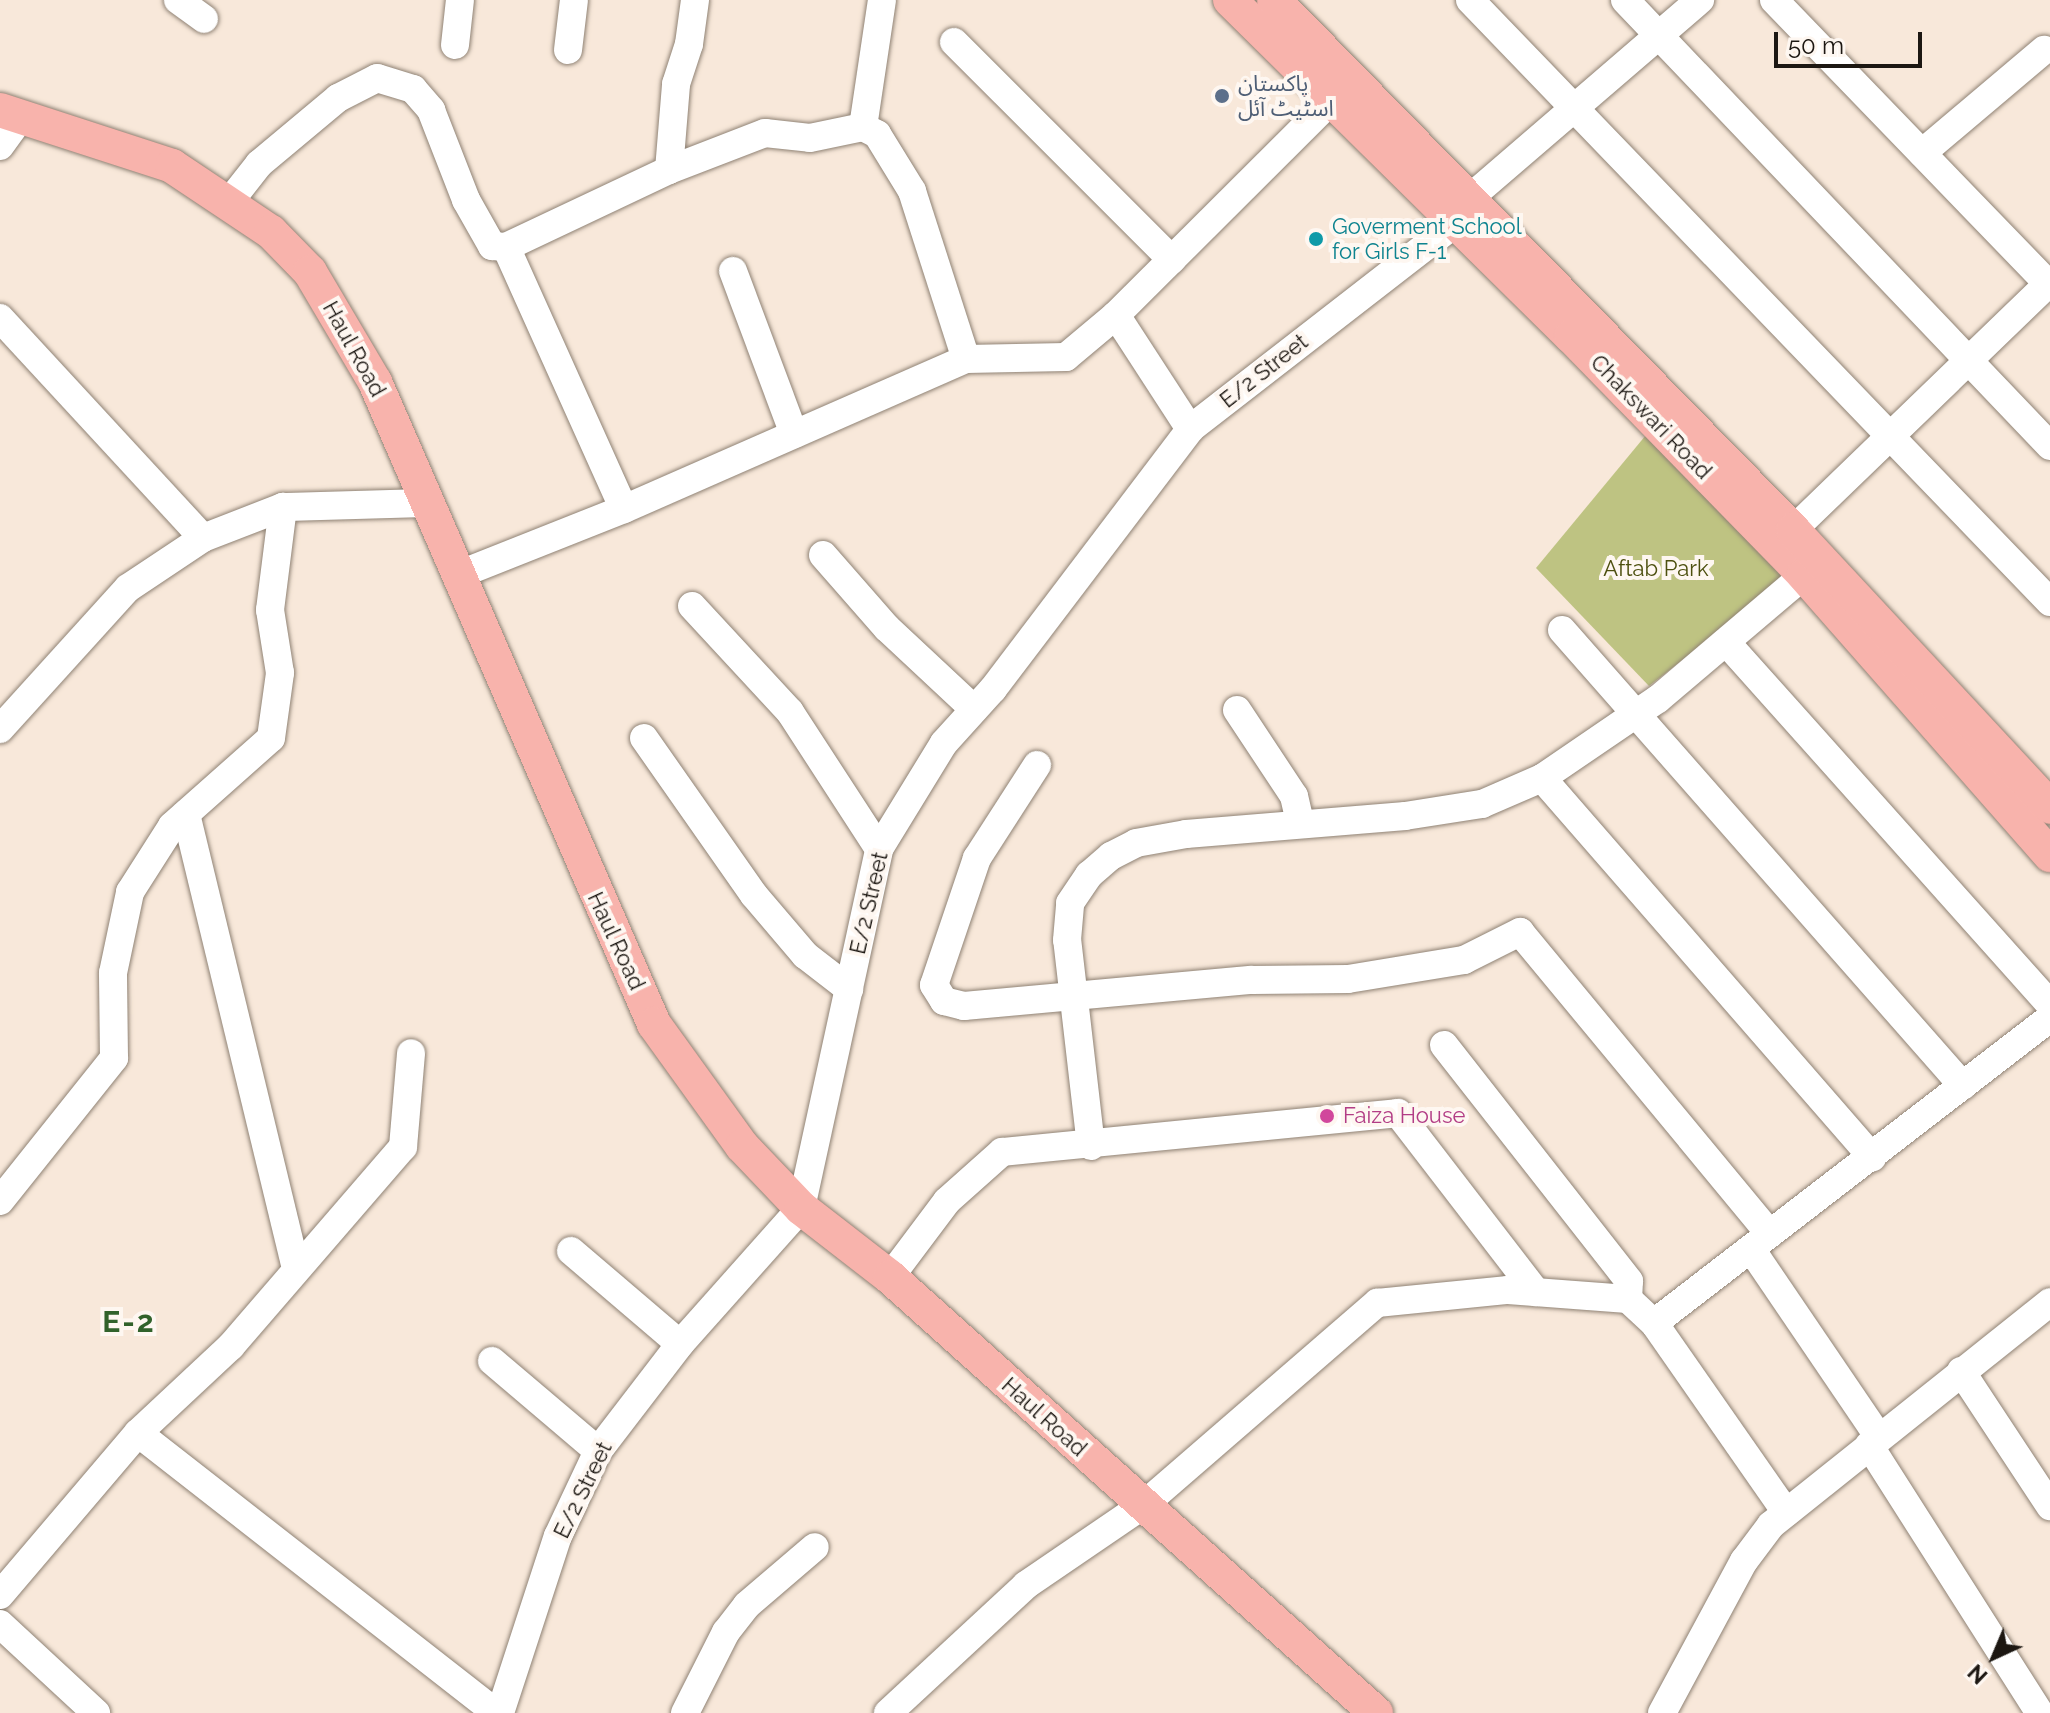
<!DOCTYPE html>
<meta charset="utf-8">
<style>
body{margin:0}
#map{position:relative;width:2050px;height:1713px;overflow:hidden;background:#f8e8da;font-family:Raleway,"Noto Sans Arabic",sans-serif}
div>[style]{position:absolute}
.green>*{inset:0;background:#bec382}
.roads{filter:drop-shadow(0 0 2px #8f8274) drop-shadow(0 0 2px #8f8274)}
.minor>*{height:28px;margin:-14px;padding:0 14px;transform-origin:14px;border-radius:14px;background:#fff}
.major>*{height:34px;margin:-17px;padding:0 17px;transform-origin:17px;border-radius:17px;background:#f8b3ac}
.dots>*{width:22px;height:22px;translate:-50% -50%;box-sizing:border-box;border:4px solid #fef7f1;border-radius:50%}
span{translate:-50% -50%;white-space:nowrap;text-align:center;line-height:1.15;-webkit-text-stroke:8px #fef7f1;paint-order:stroke}
.service-label{font-size:22px;color:#4e5e75}
.left{translate:0 -50%;text-align:left}
.culture-label{font-size:22px;color:#0d838f}
.street-label{font-size:22px;color:#1c1712}
.park-label{font-size:22px;color:#4d500f}
.hotel-label{font-size:22px;color:#b23c85}
.district-label{font-size:30px;color:#31622b;font-weight:700;letter-spacing:2px}
.north{position:absolute;left:1954px;top:1617px;width:80px;height:80px;-webkit-text-stroke:6px #fef7f1;paint-order:stroke;rotate:224deg;font-size:22px;font-weight:700;line-height:32px;text-align:center;color:#1c1712}
.north::after{content:'';display:block;margin:auto;width:28px;height:36px;background:#1c1712;clip-path:polygon(50% 0,100% 100%,50% 72%,0 100%)}
.scale{position:absolute;left:1774px;top:32px;width:148px;height:36px;box-sizing:border-box;border:4px solid #1c1712;border-top:0;padding-left:10px;font-size:24px;line-height:28px;white-space:nowrap;color:#1c1712;-webkit-text-stroke:6px #fef7f1;paint-order:stroke}
</style>
<div id="map">
<div class="green">
<i style="clip-path:polygon(1646px 435px,1786px 579px,1649px 686px,1536px 568px)"></i>
</div>
<div class="roads">
<div class="minor">
<i style="left:178px;top:0;width:32px;rotate:36deg"></i>
<i style="left:1470px;top:0;width:836px;rotate:46.07deg"></i>
<i style="left:1625px;top:0;width:616px;rotate:46.38deg"></i>
<i style="left:1774px;top:0;width:397px;rotate:46deg"></i>
<i style="left:954px;top:42px;width:308px;rotate:45deg"></i>
<i style="left:455px;top:45px;width:45px;rotate:-83.7deg"></i>
<i style="left:568px;top:50px;width:50px;rotate:-83.2deg"></i>
<i style="left:863px;top:127px;width:128px;rotate:-81.5deg"></i>
<i style="left:0;top:146px;width:36px;rotate:-54deg"></i>
<i style="left:1922px;top:153px;width:160px;rotate:-40.2deg"></i>
<i style="left:669px;top:170px;width:86px;rotate:-85.3deg"></i>
<i style="left:676px;top:84px;width:42px;rotate:-72deg"></i>
<i style="left:689px;top:44px;width:44px;rotate:-82.2deg"></i>
<i style="left:1472px;top:196px;width:301px;rotate:-40.7deg"></i>
<i style="left:230px;top:201px;width:47px;rotate:-51.9deg"></i>
<i style="left:259px;top:164px;width:103px;rotate:-39.9deg"></i>
<i style="left:338px;top:98px;width:44px;rotate:-27.1deg"></i>
<i style="left:377px;top:78px;width:38px;rotate:17deg"></i>
<i style="left:413px;top:89px;width:28px;rotate:49deg"></i>
<i style="left:431px;top:110px;width:97px;rotate:68.7deg"></i>
<i style="left:466px;top:200px;width:53px;rotate:60.5deg"></i>
<i style="left:492px;top:246px;width:14px;rotate:4deg"></i>
<i style="left:506px;top:247px;width:287px;rotate:65.8deg"></i>
<i style="left:506px;top:247px;width:180px;rotate:-25.3deg"></i>
<i style="left:669px;top:170px;width:103px;rotate:-21.1deg"></i>
<i style="left:765px;top:133px;width:45px;rotate:6.3deg"></i>
<i style="left:810px;top:138px;width:54px;rotate:-11.7deg"></i>
<i style="left:863px;top:127px;width:16px;rotate:27deg"></i>
<i style="left:877px;top:134px;width:67px;rotate:58.4deg"></i>
<i style="left:912px;top:191px;width:176px;rotate:72.2deg"></i>
<i style="left:733px;top:271px;width:174px;rotate:69.5deg"></i>
<i style="left:1116px;top:315px;width:136px;rotate:57deg"></i>
<i style="left:0;top:318px;width:299px;rotate:47.3deg"></i>
<i style="left:1793px;top:530px;width:357px;rotate:-44deg"></i>
<i style="left:823px;top:555px;width:97px;rotate:48.8deg"></i>
<i style="left:887px;top:628px;width:119px;rotate:43deg"></i>
<i style="left:460px;top:574px;width:176px;rotate:-21.6deg"></i>
<i style="left:624px;top:509px;width:373px;rotate:-23.7deg"></i>
<i style="left:966px;top:359px;width:100px;rotate:-1.1deg"></i>
<i style="left:1066px;top:357px;width:65px;rotate:-40deg"></i>
<i style="left:1116px;top:315px;width:302px;rotate:-44.9deg"></i>
<i style="left:692px;top:606px;width:144px;rotate:47.2deg"></i>
<i style="left:790px;top:712px;width:163px;rotate:57deg"></i>
<i style="left:1562px;top:630px;width:607px;rotate:48.67deg"></i>
<i style="left:1726px;top:642px;width:487px;rotate:48.2deg"></i>
<i style="left:1237px;top:710px;width:103px;rotate:56.5deg"></i>
<i style="left:1294px;top:796px;width:27px;rotate:77deg"></i>
<i style="left:0;top:729px;width:190px;rotate:-47.8deg"></i>
<i style="left:128px;top:588px;width:90px;rotate:-33.7deg"></i>
<i style="left:203px;top:538px;width:86px;rotate:-21.2deg"></i>
<i style="left:283px;top:507px;width:145px;rotate:-1.6deg"></i>
<i style="left:644px;top:738px;width:192px;rotate:55deg"></i>
<i style="left:754px;top:895px;width:79px;rotate:49.6deg"></i>
<i style="left:805px;top:955px;width:56px;rotate:37.7deg"></i>
<i style="left:1037px;top:765px;width:111px;rotate:122.8deg"></i>
<i style="left:977px;top:858px;width:134px;rotate:108.7deg"></i>
<i style="left:934px;top:985px;width:19px;rotate:58deg"></i>
<i style="left:944px;top:1001px;width:21px;rotate:14deg"></i>
<i style="left:964px;top:1006px;width:289px;rotate:-5.2deg"></i>
<i style="left:1252px;top:980px;width:96px;rotate:-0.6deg"></i>
<i style="left:1348px;top:979px;width:118px;rotate:-9.3deg"></i>
<i style="left:1464px;top:960px;width:63px;rotate:-26.6deg"></i>
<i style="left:1520px;top:932px;width:392px;rotate:50.4deg"></i>
<i style="left:1542px;top:778px;width:503px;rotate:48.95deg"></i>
<i style="left:186px;top:814px;width:468px;rotate:76.4deg"></i>
<i style="left:1444px;top:1045px;width:300px;rotate:51.9deg"></i>
<i style="left:1629px;top:1281px;width:18px;rotate:93deg"></i>
<i style="left:1091px;top:1146px;width:207px;rotate:-96.6deg"></i>
<i style="left:1067px;top:940px;width:37px;rotate:-85deg"></i>
<i style="left:1070px;top:903px;width:34px;rotate:-56deg"></i>
<i style="left:1089px;top:875px;width:29px;rotate:-41deg"></i>
<i style="left:1111px;top:856px;width:28px;rotate:-27deg"></i>
<i style="left:1136px;top:843px;width:51px;rotate:-10.2deg"></i>
<i style="left:1186px;top:834px;width:220px;rotate:-4.7deg"></i>
<i style="left:1405px;top:816px;width:78px;rotate:-8.9deg"></i>
<i style="left:1482px;top:804px;width:65px;rotate:-23.4deg"></i>
<i style="left:1542px;top:778px;width:140px;rotate:-34.3deg"></i>
<i style="left:1658px;top:699px;width:192px;rotate:-40.3deg"></i>
<i style="left:0;top:1201px;width:183px;rotate:-51.4deg"></i>
<i style="left:114px;top:1058px;width:85px;rotate:-90.7deg"></i>
<i style="left:113px;top:973px;width:83px;rotate:-78.1deg"></i>
<i style="left:130px;top:892px;width:78px;rotate:-57.5deg"></i>
<i style="left:172px;top:826px;width:132px;rotate:-41.6deg"></i>
<i style="left:271px;top:738px;width:66px;rotate:-82.1deg"></i>
<i style="left:280px;top:673px;width:64px;rotate:-99deg"></i>
<i style="left:270px;top:610px;width:104px;rotate:-82.8deg"></i>
<i style="left:1751px;top:1249px;width:227px;rotate:55.8deg"></i>
<i style="left:571px;top:1251px;width:143px;rotate:40.5deg"></i>
<i style="left:890px;top:1277px;width:95px;rotate:-53.1deg"></i>
<i style="left:947px;top:1201px;width:74px;rotate:-41.7deg"></i>
<i style="left:1002px;top:1152px;width:398px;rotate:-5.6deg"></i>
<i style="left:1398px;top:1113px;width:226px;rotate:52.4deg"></i>
<i style="left:1654px;top:1323px;width:500px;rotate:-37.6deg"></i>
<i style="left:492px;top:1361px;width:139px;rotate:40.3deg"></i>
<i style="left:1961px;top:1371px;width:162px;rotate:56.6deg"></i>
<i style="left:138px;top:1433px;width:454px;rotate:38deg"></i>
<i style="left:1869px;top:1445px;width:318px;rotate:57.5deg"></i>
<i style="left:0;top:1595px;width:213px;rotate:-49.6deg"></i>
<i style="left:138px;top:1433px;width:127px;rotate:-43.1deg"></i>
<i style="left:231px;top:1346px;width:263px;rotate:-49.2deg"></i>
<i style="left:403px;top:1147px;width:94px;rotate:-85.1deg"></i>
<i style="left:0;top:1624px;width:131px;rotate:42.8deg"></i>
<i style="left:500px;top:1713px;width:186px;rotate:-71.9deg"></i>
<i style="left:558px;top:1536px;width:94px;rotate:-64.8deg"></i>
<i style="left:598px;top:1451px;width:135px;rotate:-52.5deg"></i>
<i style="left:680px;top:1344px;width:182px;rotate:-48.3deg"></i>
<i style="left:801px;top:1208px;width:367px;rotate:-77.7deg"></i>
<i style="left:879px;top:849px;width:124px;rotate:-58.5deg"></i>
<i style="left:944px;top:743px;width:73px;rotate:-47.8deg"></i>
<i style="left:993px;top:689px;width:326px;rotate:-52.8deg"></i>
<i style="left:1190px;top:429px;width:333px;rotate:-37.8deg"></i>
<i style="left:685px;top:1713px;width:91px;rotate:-63.2deg"></i>
<i style="left:726px;top:1632px;width:34px;rotate:-52deg"></i>
<i style="left:747px;top:1605px;width:89px;rotate:-40.5deg"></i>
<i style="left:888px;top:1713px;width:188px;rotate:-42.8deg"></i>
<i style="left:1026px;top:1585px;width:145px;rotate:-34.3deg"></i>
<i style="left:1146px;top:1503px;width:306px;rotate:-40.9deg"></i>
<i style="left:1377px;top:1303px;width:132px;rotate:-5.7deg"></i>
<i style="left:1508px;top:1290px;width:120px;rotate:4.3deg"></i>
<i style="left:1628px;top:1299px;width:35px;rotate:43deg"></i>
<i style="left:1654px;top:1323px;width:231px;rotate:55.1deg"></i>
<i style="left:1662px;top:1713px;width:173px;rotate:-61.7deg"></i>
<i style="left:1744px;top:1561px;width:45px;rotate:-53.1deg"></i>
<i style="left:1771px;top:1525px;width:357px;rotate:-38.6deg"></i>
</div>
<div class="major">
<i style="left:1230px;top:0;width:479px;rotate:44.6deg"></i>
<i style="left:1571px;top:336px;width:334px;rotate:45.7deg"></i>
<i style="left:1804px;top:575px;width:373px;rotate:48.7deg"></i>
<i style="left:1274px;top:0;width:742px;rotate:45.6deg"></i>
<i style="left:1793px;top:530px;width:378px;rotate:47.1deg"></i>
<i style="left:0;top:110px;width:181px;rotate:18deg"></i>
<i style="left:172px;top:166px;width:119px;rotate:33.7deg"></i>
<i style="left:271px;top:232px;width:56px;rotate:45.7deg"></i>
<i style="left:310px;top:272px;width:128px;rotate:59.4deg"></i>
<i style="left:375px;top:382px;width:700px;rotate:66.51deg"></i>
<i style="left:654px;top:1024px;width:150px;rotate:54.2deg"></i>
<i style="left:742px;top:1146px;width:86px;rotate:46.4deg"></i>
<i style="left:801px;top:1208px;width:113px;rotate:37.8deg"></i>
<i style="left:890px;top:1277px;width:653px;rotate:41.9deg"></i>
</div>
</div>
<div class="dots">
<i style="left:1222px;top:96px;background:#5c6f8a"></i>
<i style="left:1316px;top:239px;background:#0f9aa8"></i>
<i style="left:1327px;top:1116px;background:#d1479c"></i>
</div>
<div class="service-label">
<span class="left" style="left:1238px;top:96px">پاکستان<br>اسٹیٹ آئل</span>
</div>
<div class="culture-label">
<span class="left" style="left:1332px;top:239px">Goverment School<br>for Girls F-1</span>
</div>
<div class="street-label">
<span style="left:354px;top:349px;rotate:61deg">Haul Road</span>
<span style="left:1264px;top:371px;rotate:-38deg">E/2 Street</span>
<span style="left:1651px;top:417px;rotate:46deg">Chakswari Road</span>
<span style="left:869px;top:903px;rotate:-77deg">E/2 Street</span>
<span style="left:616px;top:941px;rotate:65deg">Haul Road</span>
<span style="left:1044px;top:1417px;rotate:42deg">Haul Road</span>
<span style="left:583px;top:1490px;rotate:-64deg">E/2 Street</span>
</div>
<div class="park-label">
<span style="left:1656px;top:569px">Aftab Park</span>
</div>
<div class="hotel-label">
<span class="left" style="left:1343px;top:1116px">Faiza House</span>
</div>
<div class="district-label">
<span style="left:129px;top:1322px">E-2</span>
</div>
<div class="north">N</div>
<div class="scale">50 m</div>
</div>
